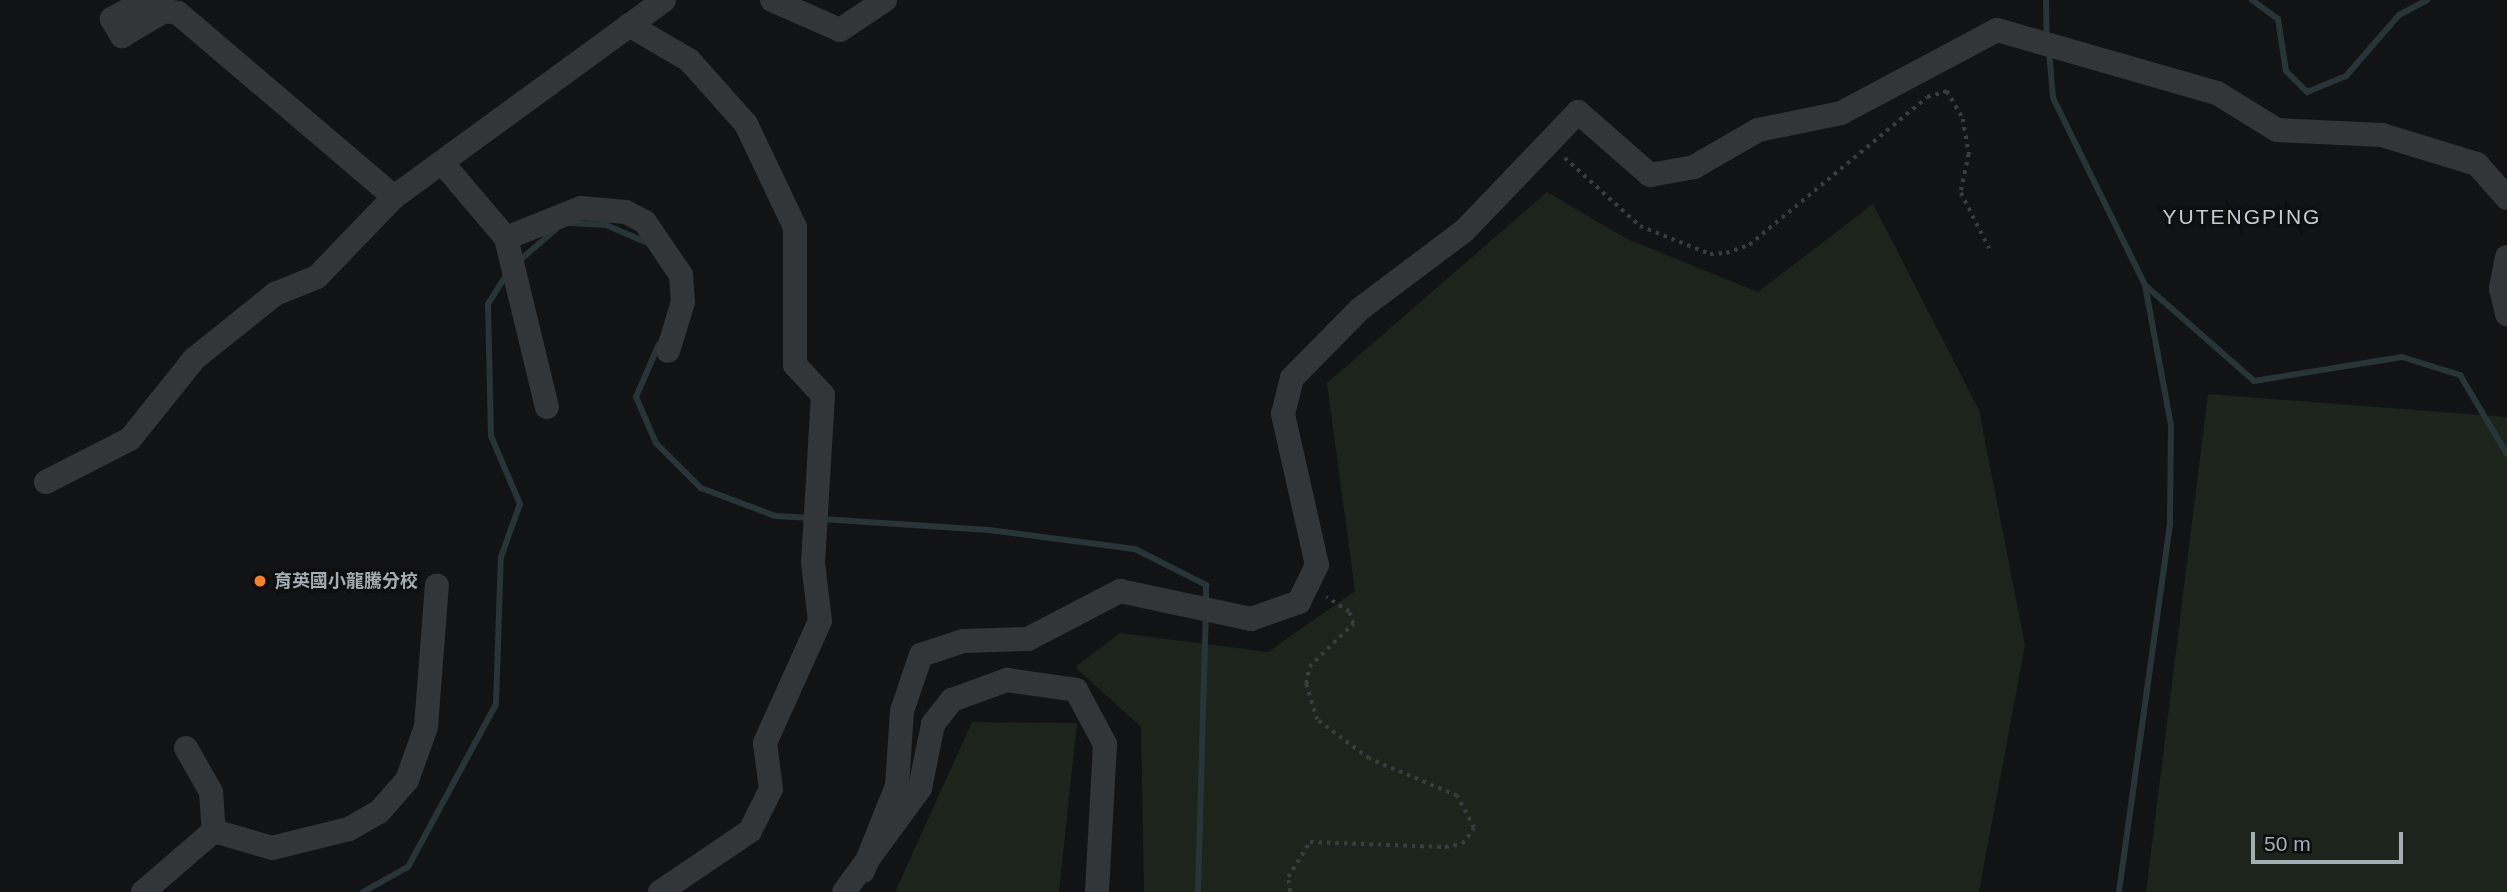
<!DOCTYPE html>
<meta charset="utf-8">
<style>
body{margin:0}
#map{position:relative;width:2507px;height:892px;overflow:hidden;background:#121314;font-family:Helvetica,"Noto Sans TC",sans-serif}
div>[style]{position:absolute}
.green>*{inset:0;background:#1d241c}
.stream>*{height:6px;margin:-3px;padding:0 3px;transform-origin:3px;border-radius:3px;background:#283538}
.path>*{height:3.5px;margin-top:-1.75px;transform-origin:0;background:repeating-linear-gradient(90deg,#393d40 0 3.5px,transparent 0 8.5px)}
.minor>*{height:24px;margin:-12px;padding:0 12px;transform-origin:12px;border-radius:12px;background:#333639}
.dots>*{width:19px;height:19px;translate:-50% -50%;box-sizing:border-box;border:4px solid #0d0e0f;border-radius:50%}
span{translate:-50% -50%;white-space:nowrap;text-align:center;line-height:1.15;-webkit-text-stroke:7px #0d0e0f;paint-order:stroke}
.poi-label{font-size:18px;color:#a3adb5;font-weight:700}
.left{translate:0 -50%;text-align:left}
.quarter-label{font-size:21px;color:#c4cbd1;letter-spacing:2px}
.scale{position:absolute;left:2251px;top:832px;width:152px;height:32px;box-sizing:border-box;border:4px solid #a3adb5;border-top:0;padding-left:9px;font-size:21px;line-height:24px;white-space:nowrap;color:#a3adb5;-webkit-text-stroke:5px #0d0e0f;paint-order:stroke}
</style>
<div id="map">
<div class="green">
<i style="clip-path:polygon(1547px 192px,1627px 239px,1758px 292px,1873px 204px,1979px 410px,2025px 645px,1979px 892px,1144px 892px,1141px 727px,1075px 667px,1120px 633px,1268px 652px,1355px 591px,1327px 383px)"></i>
<i style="clip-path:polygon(2208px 394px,2507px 417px,2507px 892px,2146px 892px)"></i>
<i style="clip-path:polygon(972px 722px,1077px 723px,1059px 892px,895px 892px)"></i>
</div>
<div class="stream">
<i style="left:2046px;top:0;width:39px;rotate:89deg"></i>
<i style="left:2252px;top:0;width:32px;rotate:36deg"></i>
<i style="left:2278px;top:19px;width:53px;rotate:81.3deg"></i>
<i style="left:2286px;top:71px;width:30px;rotate:45deg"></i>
<i style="left:2307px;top:92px;width:42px;rotate:-22.3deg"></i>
<i style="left:2346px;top:76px;width:81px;rotate:-49deg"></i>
<i style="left:2399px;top:15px;width:32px;rotate:-28deg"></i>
<i style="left:2049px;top:50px;width:48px;rotate:85.2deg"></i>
<i style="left:2053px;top:98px;width:208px;rotate:63.8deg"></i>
<i style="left:2145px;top:285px;width:142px;rotate:79.5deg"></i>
<i style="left:2171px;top:425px;width:99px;rotate:90.6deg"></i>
<i style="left:2170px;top:524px;width:372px;rotate:97.9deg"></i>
<i style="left:568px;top:223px;width:38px;rotate:3deg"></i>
<i style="left:606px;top:225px;width:46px;rotate:23.2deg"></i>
<i style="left:519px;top:261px;width:49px;rotate:-40.9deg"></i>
<i style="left:2146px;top:286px;width:144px;rotate:41.3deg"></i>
<i style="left:2254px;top:381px;width:150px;rotate:-9.2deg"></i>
<i style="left:2402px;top:357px;width:61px;rotate:17.2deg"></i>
<i style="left:2460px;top:375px;width:92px;rotate:59.3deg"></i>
<i style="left:659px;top:344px;width:58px;rotate:113.5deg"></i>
<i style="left:636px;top:397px;width:50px;rotate:66.5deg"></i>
<i style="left:656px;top:443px;width:64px;rotate:45deg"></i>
<i style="left:701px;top:488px;width:79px;rotate:20.7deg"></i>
<i style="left:775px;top:516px;width:36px;rotate:3deg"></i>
<i style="left:822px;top:519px;width:167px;rotate:3.8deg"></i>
<i style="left:989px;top:530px;width:147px;rotate:7.4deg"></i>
<i style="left:1135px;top:549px;width:80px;rotate:26.9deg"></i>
<i style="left:1206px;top:585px;width:18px;rotate:90deg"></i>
<i style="left:363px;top:892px;width:51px;rotate:-29.1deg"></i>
<i style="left:408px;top:867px;width:185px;rotate:-61.6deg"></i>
<i style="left:496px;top:704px;width:147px;rotate:-88.1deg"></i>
<i style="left:501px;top:557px;width:56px;rotate:-70.3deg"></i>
<i style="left:520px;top:504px;width:74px;rotate:-113.1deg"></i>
<i style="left:491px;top:436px;width:132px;rotate:-91.3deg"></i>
<i style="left:488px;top:304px;width:40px;rotate:-58deg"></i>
<i style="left:1198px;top:892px;width:278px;rotate:-88.4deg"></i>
</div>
<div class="path">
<i style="left:1565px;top:158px;width:101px;rotate:42.2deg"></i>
<i style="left:1640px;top:226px;width:75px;rotate:21.8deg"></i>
<i style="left:1710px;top:254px;width:16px;rotate:-4deg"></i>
<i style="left:1726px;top:253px;width:24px;rotate:-19deg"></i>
<i style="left:1749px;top:245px;width:231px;rotate:-39.7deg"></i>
<i style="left:1927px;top:97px;width:21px;rotate:-17deg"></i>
<i style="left:1947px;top:91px;width:32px;rotate:60deg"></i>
<i style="left:1963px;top:119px;width:36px;rotate:80deg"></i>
<i style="left:1969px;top:154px;width:40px;rotate:102deg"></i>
<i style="left:1961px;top:193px;width:62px;rotate:63deg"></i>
<i style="left:1290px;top:892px;width:15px;rotate:-98deg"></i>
<i style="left:1288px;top:877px;width:41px;rotate:-57.8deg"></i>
<i style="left:1310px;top:842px;width:135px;rotate:2.1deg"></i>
<i style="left:1445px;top:847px;width:17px;rotate:-10deg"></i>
<i style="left:1462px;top:844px;width:20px;rotate:-53deg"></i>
<i style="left:1474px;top:828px;width:36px;rotate:-118deg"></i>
<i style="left:1457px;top:796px;width:95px;rotate:-157.2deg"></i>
<i style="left:1369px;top:759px;width:65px;rotate:-143.1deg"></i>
<i style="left:1317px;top:720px;width:38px;rotate:-107deg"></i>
<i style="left:1306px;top:684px;width:17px;rotate:-80deg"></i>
<i style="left:1309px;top:667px;width:62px;rotate:-44.3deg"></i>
<i style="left:1353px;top:624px;width:13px;rotate:-108deg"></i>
<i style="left:1349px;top:612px;width:27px;rotate:-147deg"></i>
</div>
<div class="minor">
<i style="left:147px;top:0;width:40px;rotate:152deg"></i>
<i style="left:112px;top:19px;width:20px;rotate:60deg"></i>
<i style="left:122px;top:36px;width:49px;rotate:-30.8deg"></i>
<i style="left:164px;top:11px;width:14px;rotate:8deg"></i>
<i style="left:178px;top:13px;width:284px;rotate:40.4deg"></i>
<i style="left:772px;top:0;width:74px;rotate:23.8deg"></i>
<i style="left:840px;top:30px;width:54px;rotate:-33.7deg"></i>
<i style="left:629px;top:25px;width:69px;rotate:30.3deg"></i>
<i style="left:689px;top:60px;width:86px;rotate:48.3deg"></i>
<i style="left:746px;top:124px;width:114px;rotate:64.6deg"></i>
<i style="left:795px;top:227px;width:138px;rotate:90deg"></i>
<i style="left:795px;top:365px;width:41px;rotate:47deg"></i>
<i style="left:823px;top:395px;width:168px;rotate:93.4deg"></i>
<i style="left:813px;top:563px;width:58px;rotate:83.1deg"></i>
<i style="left:820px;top:621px;width:134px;rotate:114.3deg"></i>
<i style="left:765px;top:743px;width:46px;rotate:82.6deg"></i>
<i style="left:771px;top:789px;width:47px;rotate:116.6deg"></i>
<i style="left:750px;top:831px;width:109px;rotate:145.9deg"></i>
<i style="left:445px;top:166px;width:94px;rotate:49.7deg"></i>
<i style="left:506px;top:238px;width:174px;rotate:76.4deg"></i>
<i style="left:506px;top:238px;width:81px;rotate:-21.8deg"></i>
<i style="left:581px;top:208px;width:45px;rotate:5.1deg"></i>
<i style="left:626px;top:212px;width:21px;rotate:28deg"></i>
<i style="left:645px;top:222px;width:64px;rotate:55.8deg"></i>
<i style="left:681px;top:275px;width:27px;rotate:86deg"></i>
<i style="left:683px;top:302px;width:51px;rotate:107deg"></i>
<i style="left:2507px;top:257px;width:32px;rotate:101deg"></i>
<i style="left:2501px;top:288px;width:27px;rotate:77deg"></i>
<i style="left:46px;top:482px;width:94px;rotate:-27.1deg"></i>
<i style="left:130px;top:439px;width:102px;rotate:-51.3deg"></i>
<i style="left:194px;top:359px;width:104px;rotate:-38.7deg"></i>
<i style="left:275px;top:294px;width:45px;rotate:-22deg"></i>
<i style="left:317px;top:277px;width:111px;rotate:-46.1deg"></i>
<i style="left:394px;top:197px;width:334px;rotate:-36.1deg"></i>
<i style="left:186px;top:748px;width:51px;rotate:60.4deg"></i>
<i style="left:211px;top:792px;width:39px;rotate:86deg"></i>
<i style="left:863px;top:871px;width:92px;rotate:-68.2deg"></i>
<i style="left:897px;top:786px;width:75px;rotate:-86.2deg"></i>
<i style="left:902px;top:711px;width:59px;rotate:-71.3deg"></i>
<i style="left:921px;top:655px;width:44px;rotate:-18.4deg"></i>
<i style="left:963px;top:641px;width:65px;rotate:-1.8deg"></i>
<i style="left:1028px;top:639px;width:104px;rotate:-27.6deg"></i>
<i style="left:1120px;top:591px;width:134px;rotate:12.1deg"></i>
<i style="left:1251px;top:619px;width:51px;rotate:-19.5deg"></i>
<i style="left:1299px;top:602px;width:41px;rotate:-64.1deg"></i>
<i style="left:1317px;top:565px;width:155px;rotate:-102.7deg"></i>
<i style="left:1283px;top:414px;width:37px;rotate:-76deg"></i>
<i style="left:1292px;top:378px;width:97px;rotate:-45.4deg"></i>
<i style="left:1360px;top:309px;width:130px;rotate:-36.9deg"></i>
<i style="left:1464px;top:231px;width:165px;rotate:-46.2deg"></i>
<i style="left:1578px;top:112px;width:96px;rotate:41.2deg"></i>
<i style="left:1650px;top:175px;width:45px;rotate:-10.3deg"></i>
<i style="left:1694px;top:167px;width:74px;rotate:-30deg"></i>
<i style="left:1758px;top:130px;width:85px;rotate:-11.6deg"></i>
<i style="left:1841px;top:113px;width:177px;rotate:-28deg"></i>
<i style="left:1997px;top:30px;width:229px;rotate:16deg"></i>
<i style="left:2217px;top:93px;width:70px;rotate:31.7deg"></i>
<i style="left:2277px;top:130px;width:105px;rotate:2.7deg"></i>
<i style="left:2382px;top:135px;width:99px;rotate:17deg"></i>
<i style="left:2477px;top:164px;width:45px;rotate:48.6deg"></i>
<i style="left:143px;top:892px;width:94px;rotate:-40.7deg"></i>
<i style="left:214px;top:831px;width:60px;rotate:16.3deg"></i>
<i style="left:272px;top:848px;width:79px;rotate:-13.9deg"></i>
<i style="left:349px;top:829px;width:34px;rotate:-30deg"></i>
<i style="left:379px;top:812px;width:43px;rotate:-48.8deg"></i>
<i style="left:407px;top:780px;width:56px;rotate:-70.3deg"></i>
<i style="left:426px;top:727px;width:142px;rotate:-85.6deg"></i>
<i style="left:844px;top:892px;width:129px;rotate:-53.8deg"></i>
<i style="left:920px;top:788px;width:65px;rotate:-78.5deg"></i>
<i style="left:933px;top:724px;width:31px;rotate:-52deg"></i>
<i style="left:952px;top:700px;width:59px;rotate:-20deg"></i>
<i style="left:1007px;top:680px;width:70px;rotate:8.2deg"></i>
<i style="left:1076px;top:690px;width:61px;rotate:61.8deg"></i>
<i style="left:1105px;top:744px;width:148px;rotate:93.1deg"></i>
</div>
<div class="dots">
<i style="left:260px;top:581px;background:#f88126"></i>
</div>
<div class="poi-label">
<span class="left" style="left:274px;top:581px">育英國小龍騰分校</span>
</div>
<div class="quarter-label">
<span style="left:2242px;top:217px">YUTENGPING</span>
</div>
<div class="scale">50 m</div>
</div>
